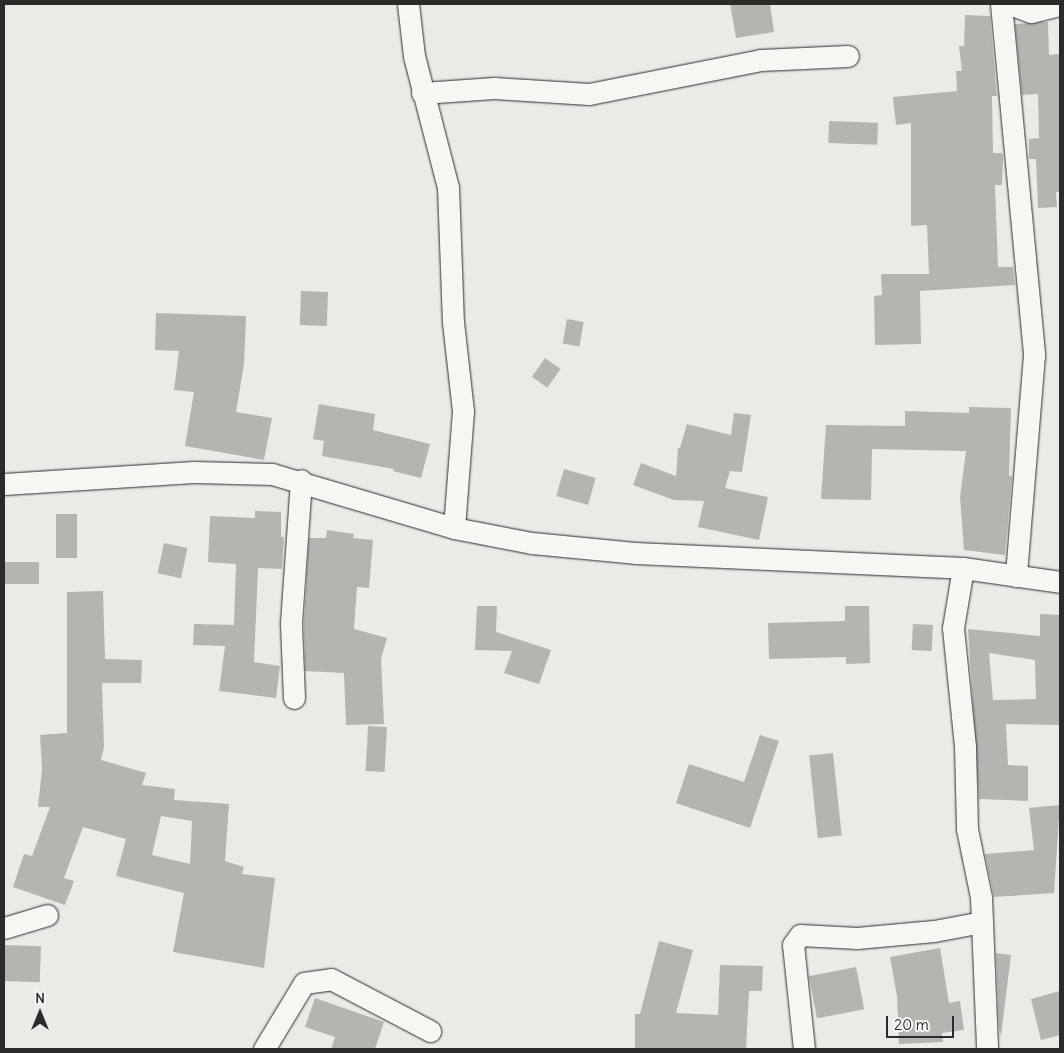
<!DOCTYPE html>
<style>
body{margin:0}
#map{position:relative;width:1064px;height:1053px;overflow:hidden;background:#eaeae6;font-family:Delius,sans-serif}
div>[style]{position:absolute}
.building>*{inset:0;background:#b4b4b1;transform-origin:0 0}
.roads{filter:drop-shadow(0 0 1px #2b2b2b) drop-shadow(0 0 1px #2b2b2b)}
.street>*{height:21px;margin:-10.5px;padding:0 10.5px;transform-origin:10.5px;border-radius:10.5px;background:#f6f6f2}
span{translate:-50% -50%;white-space:nowrap;text-align:center;line-height:1.15;-webkit-text-stroke:4.5px #f6f6f2;paint-order:stroke}
.frame{position:absolute;inset:0;border:5px solid #2b2b2b;pointer-events:none}
.north{position:absolute;left:15px;top:988px;width:50px;height:50px;-webkit-text-stroke:4px #f6f6f2;paint-order:stroke;rotate:0deg;font-size:14px;font-weight:700;line-height:20px;text-align:center;color:#2b2b2b}
.north::after{content:'';display:block;margin:auto;width:18px;height:22px;background:#2b2b2b;clip-path:polygon(50% 0,100% 100%,50% 72%,0 100%)}
.scale{position:absolute;left:886px;top:1016px;width:68px;height:22px;box-sizing:border-box;border:2px solid #2b2b2b;border-top:0;padding-left:6px;font-size:15px;line-height:18px;white-space:nowrap;color:#2b2b2b;-webkit-text-stroke:4px #f6f6f2;paint-order:stroke}
</style>
<div id="map">
<div class="building">
<i style="clip-path:polygon(730px 4px,770px 4px,774px 32px,736px 38px)"></i>
<i style="clip-path:polygon(965px 15px,990px 16px,997px 96px,992px 96px,993px 153px,1002px 153px,1003px 156px,1002px 185px,995px 185px,998px 267px,1013px 267px,1015px 285px,920px 291px,921px 344px,875px 345px,874px 296px,882px 295px,881px 274px,929px 274px,927px 225px,911px 226px,911px 123px,896px 125px,893px 97px,957px 91px,956px 71px,962px 71px,959px 46px,964px 46px)"></i>
<i style="clip-path:polygon(1048px 22px,1049px 55px,1060px 54px,1060px 192px,1056px 192px,1057px 207px,1038px 208px,1036px 159px,1029px 159px,1029px 139px,1039px 138px,1038px 94px,1022px 95px,1015px 24px)"></i>
<i style="left:829px;top:121px;width:49px;height:22px;rotate:2deg"></i>
<i style="left:301px;top:291px;width:27px;height:34px;rotate:2deg"></i>
<i style="clip-path:polygon(156px 313px,246px 316px,244px 364px,236px 412px,272px 418px,264px 460px,185px 446px,194px 392px,174px 390px,179px 351px,155px 350px)"></i>
<i style="left:567px;top:319px;width:17px;height:25px;rotate:10deg"></i>
<i style="left:545px;top:358px;width:19px;height:23px;rotate:35deg"></i>
<i style="clip-path:polygon(319px 404px,375px 414px,373px 430px,430px 444px,421px 478px,393px 471px,394px 469px,322px 456px,324px 441px,313px 439px)"></i>
<i style="clip-path:polygon(969px 407px,1011px 408px,1009px 476px,1012px 476px,1005px 555px,964px 550px,960px 497px,966px 451px,872px 449px,871px 500px,821px 499px,826px 425px,905px 426px,905px 411px,969px 413px)"></i>
<i style="clip-path:polygon(734px 413px,751px 415px,742px 472px,730px 471px,725px 488px,768px 497px,759px 540px,698px 527px,704px 501px,674px 500px,633px 485px,641px 463px,676px 476px,678px 448px,680px 448px,687px 424px,731px 435px)"></i>
<i style="left:564px;top:469px;width:33px;height:28px;rotate:16deg"></i>
<i style="clip-path:polygon(255px 511px,281px 512px,281px 537px,284px 537px,282px 569px,258px 568px,254px 662px,280px 666px,276px 698px,219px 691px,225px 646px,193px 645px,194px 624px,234px 625px,236px 564px,208px 562px,210px 516px,255px 518px)"></i>
<i style="left:56px;top:514px;width:21px;height:44px"></i>
<i style="clip-path:polygon(327px 530px,354px 534px,353px 538px,373px 540px,369px 588px,357px 587px,354px 629px,387px 638px,381px 659px,384px 724px,346px 725px,344px 673px,305px 671px,304px 623px,309px 538px,326px 538px)"></i>
<i style="left:164px;top:543px;width:24px;height:31px;rotate:12deg"></i>
<i style="left:4px;top:562px;width:35px;height:22px"></i>
<i style="clip-path:polygon(evenodd,103px 591px,105px 659px,142px 660px,141px 683px,102px 683px,104px 747px,101px 760px,146px 773px,142px 785px,175px 789px,174px 800px,229px 804px,225px 861px,244px 867px,242px 874px,275px 878px,264px 968px,173px 952px,184px 893px,116px 876px,126px 839px,83px 827px,64px 878px,74px 881px,65px 905px,13px 887px,24px 854px,32px 856px,50px 807px,38px 807px,42px 769px,40px 735px,67px 733px,67px 592px,103px 591px,161px 816px,192px 821px,190px 864px,152px 855px,161px 816px)"></i>
<i style="clip-path:polygon(477px 606px,497px 606px,496px 632px,551px 650px,539px 684px,504px 673px,512px 651px,475px 650px)"></i>
<i style="clip-path:polygon(845px 606px,869px 606px,870px 663px,846px 664px,846px 657px,769px 659px,768px 623px,845px 621px)"></i>
<i style="clip-path:polygon(evenodd,1040px 614px,1060px 615px,1059px 725px,1006px 724px,1008px 765px,1028px 766px,1028px 801px,979px 799px,968px 629px,1040px 636px,1040px 614px,989px 653px,1035px 660px,1036px 699px,993px 700px,989px 653px)"></i>
<i style="left:913px;top:624px;width:20px;height:26px;rotate:3deg"></i>
<i style="left:368px;top:726px;width:19px;height:45px;rotate:3deg"></i>
<i style="clip-path:polygon(760px 735px,779px 741px,750px 828px,676px 803px,689px 764px,744px 782px)"></i>
<i style="left:833px;top:753px;width:83px;height:24px;rotate:84deg"></i>
<i style="clip-path:polygon(1060px 805px,1054px 893px,994px 897px,985px 854px,1034px 850px,1029px 808px)"></i>
<i style="clip-path:polygon(659px 941px,693px 950px,676px 1013px,718px 1015px,720px 965px,763px 966px,762px 991px,749px 991px,746px 1049px,635px 1049px,635px 1014px,640px 1014px)"></i>
<i style="left:4px;top:945px;width:37px;height:36px;rotate:2deg"></i>
<i style="clip-path:polygon(940px 948px,949px 1003px,960px 1001px,964px 1030px,942px 1033px,943px 1042px,899px 1044px,897px 996px,890px 957px)"></i>
<i style="clip-path:polygon(996px 953px,1011px 955px,1001px 1036px,999px 1028px)"></i>
<i style="left:856px;top:967px;width:43px;height:48px;rotate:79deg"></i>
<i style="clip-path:polygon(1060px 991px,1060px 1035px,1041px 1040px,1031px 999px)"></i>
<i style="clip-path:polygon(315px 998px,384px 1022px,375px 1049px,331px 1049px,335px 1037px,305px 1027px)"></i>
</div>
<div class="roads">
<div class="street">
<i style="left:408px;top:4px;width:52px;rotate:83.4deg"></i>
<i style="left:414px;top:56px;width:135px;rotate:75.5deg"></i>
<i style="left:448px;top:187px;width:135px;rotate:87.9deg"></i>
<i style="left:453px;top:322px;width:90px;rotate:83.6deg"></i>
<i style="left:463px;top:411px;width:117px;rotate:94.4deg"></i>
<i style="left:1001px;top:4px;width:353px;rotate:84.6deg"></i>
<i style="left:1034px;top:355px;width:222px;rotate:94.7deg"></i>
<i style="left:1009px;top:4px;width:23px;rotate:20deg"></i>
<i style="left:1031px;top:12px;width:30px;rotate:-14deg"></i>
<i style="left:422px;top:93px;width:72px;rotate:-4deg"></i>
<i style="left:494px;top:88px;width:95px;rotate:3.6deg"></i>
<i style="left:589px;top:94px;width:174px;rotate:-11.2deg"></i>
<i style="left:760px;top:60px;width:88px;rotate:-2.6deg"></i>
<i style="left:4px;top:484px;width:190px;rotate:-3.6deg"></i>
<i style="left:194px;top:472px;width:78px;rotate:1.5deg"></i>
<i style="left:272px;top:474px;width:190px;rotate:16.5deg"></i>
<i style="left:454px;top:528px;width:79px;rotate:10.9deg"></i>
<i style="left:532px;top:543px;width:103px;rotate:5.5deg"></i>
<i style="left:635px;top:553px;width:328px;rotate:2.6deg"></i>
<i style="left:963px;top:568px;width:98px;rotate:8.2deg"></i>
<i style="left:963px;top:568px;width:61px;rotate:99.5deg"></i>
<i style="left:953px;top:628px;width:119px;rotate:84.2deg"></i>
<i style="left:965px;top:746px;width:83px;rotate:88.6deg"></i>
<i style="left:967px;top:829px;width:69px;rotate:78.4deg"></i>
<i style="left:981px;top:897px;width:152px;rotate:87.7deg"></i>
<i style="left:294px;top:698px;width:75px;rotate:-92.3deg"></i>
<i style="left:291px;top:623px;width:143px;rotate:-86deg"></i>
<i style="left:4px;top:928px;width:45px;rotate:-16.8deg"></i>
<i style="left:264px;top:1049px;width:77px;rotate:-58.8deg"></i>
<i style="left:304px;top:983px;width:27px;rotate:-8deg"></i>
<i style="left:331px;top:979px;width:112px;rotate:27.7deg"></i>
<i style="left:804px;top:1049px;width:105px;rotate:-96deg"></i>
<i style="left:793px;top:945px;width:12px;rotate:-55deg"></i>
<i style="left:800px;top:935px;width:57px;rotate:3deg"></i>
<i style="left:857px;top:938px;width:77px;rotate:-5.2deg"></i>
<i style="left:934px;top:931px;width:49px;rotate:-10.6deg"></i>
</div>
</div>
<div class="frame"></div>
<div class="north">N</div>
<div class="scale">20 m</div>
</div>
